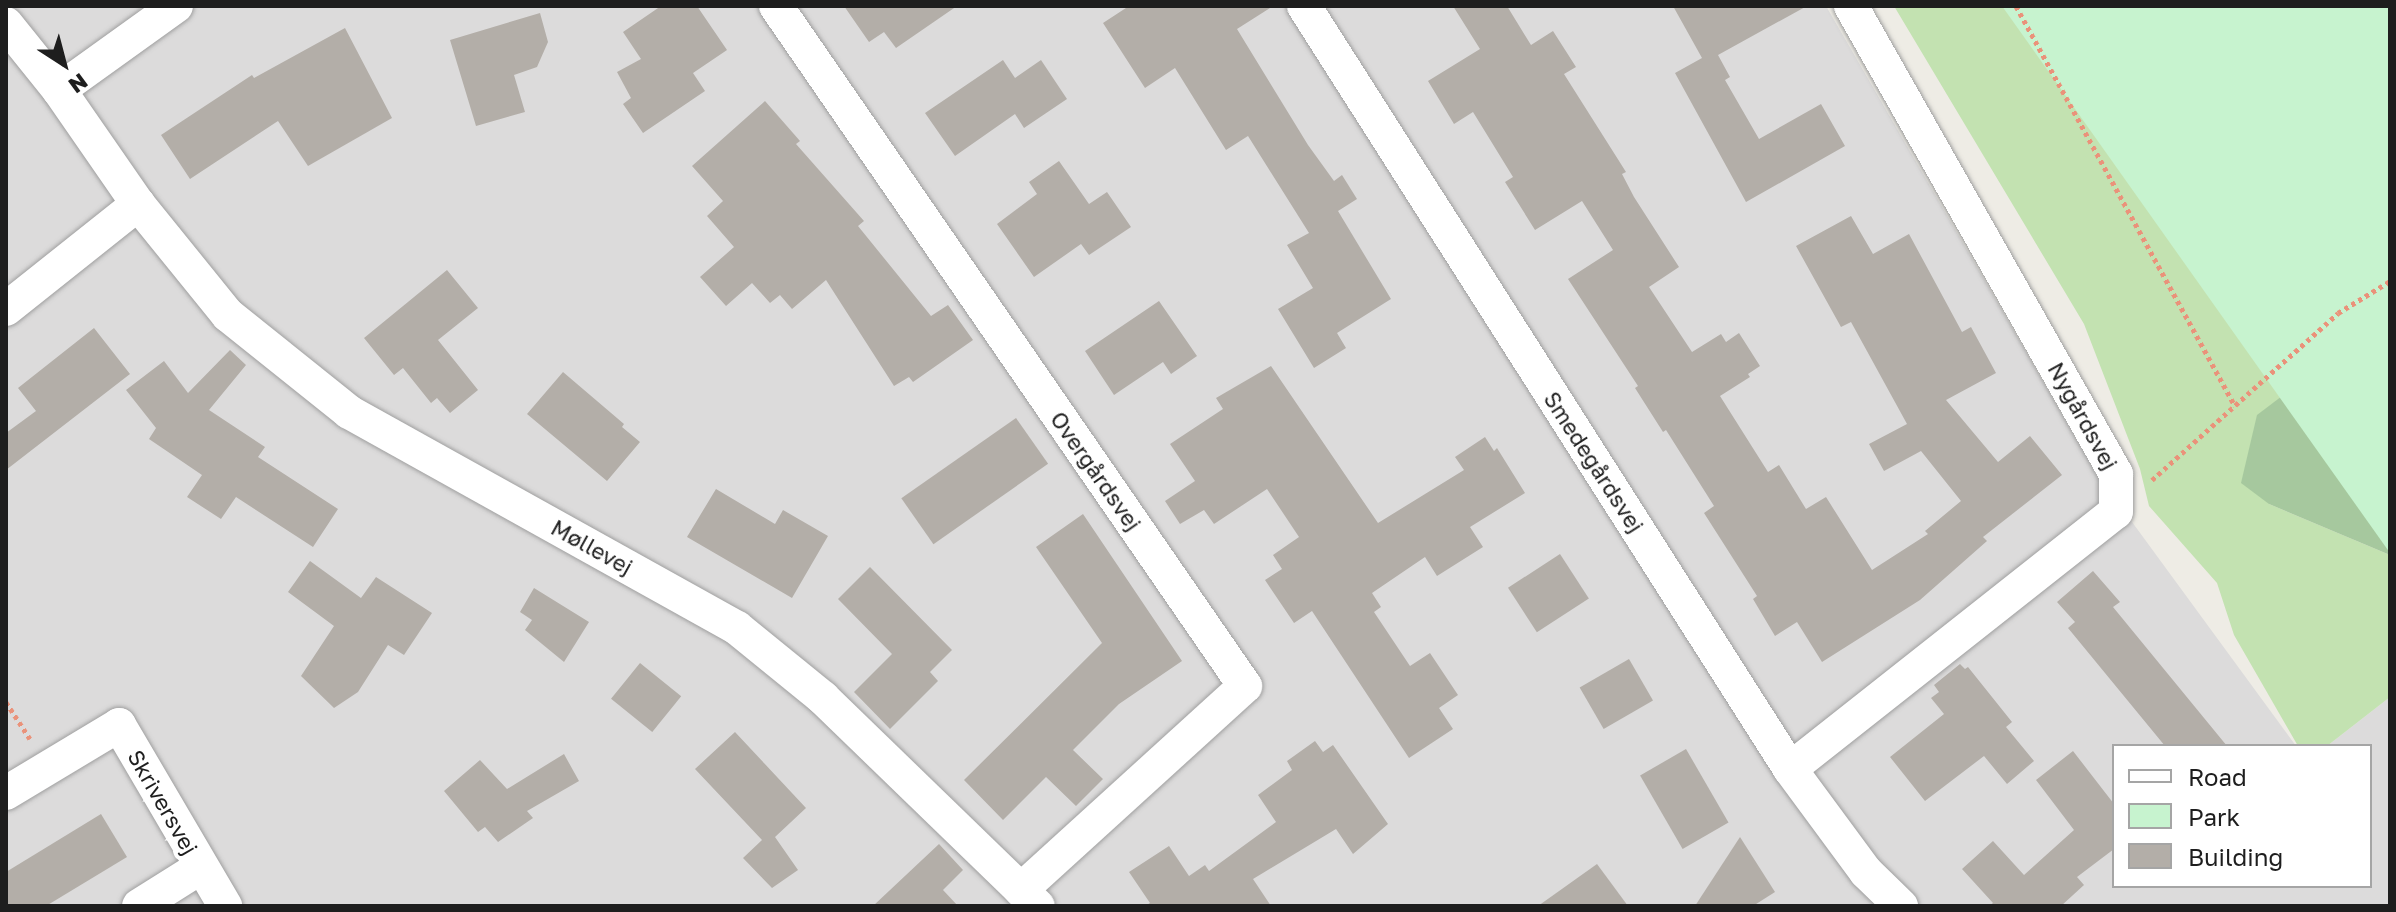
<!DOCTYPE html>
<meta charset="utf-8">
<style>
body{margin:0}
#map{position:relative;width:2396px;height:912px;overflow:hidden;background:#eeece5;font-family:"Golos Text",sans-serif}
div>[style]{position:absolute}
.residential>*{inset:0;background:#dcdbdb}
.grass>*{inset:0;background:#c3e2b1}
.forest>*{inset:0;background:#a6c89e}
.park>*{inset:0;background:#c7f3cf}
.building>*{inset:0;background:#b3aea8;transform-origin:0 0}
.path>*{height:5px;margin-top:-2.5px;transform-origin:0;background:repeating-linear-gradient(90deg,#ea927a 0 4px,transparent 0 8px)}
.roads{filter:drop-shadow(0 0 2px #9f9f9f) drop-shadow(0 0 2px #9f9f9f)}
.minor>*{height:34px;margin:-17px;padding:0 17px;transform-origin:17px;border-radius:17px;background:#fff}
span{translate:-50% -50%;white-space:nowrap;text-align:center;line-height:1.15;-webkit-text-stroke:8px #fff;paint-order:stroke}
.street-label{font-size:22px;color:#1e1e1e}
.frame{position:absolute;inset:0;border:8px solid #1e1e1e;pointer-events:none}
.legend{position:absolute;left:2112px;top:744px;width:260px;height:144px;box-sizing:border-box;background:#fff;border:2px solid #a5a5a5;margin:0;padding:10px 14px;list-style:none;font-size:24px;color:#1e1e1e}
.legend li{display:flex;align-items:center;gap:16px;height:40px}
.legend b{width:40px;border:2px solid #a5a5a5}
.north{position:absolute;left:24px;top:24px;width:80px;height:80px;-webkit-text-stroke:6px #fff;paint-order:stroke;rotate:144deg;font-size:22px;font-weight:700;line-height:32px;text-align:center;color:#1e1e1e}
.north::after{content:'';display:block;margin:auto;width:28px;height:36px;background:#1e1e1e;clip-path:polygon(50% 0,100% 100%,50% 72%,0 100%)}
</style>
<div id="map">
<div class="residential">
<i style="clip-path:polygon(6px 6px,1826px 6px,2094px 470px,2296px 746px,2114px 746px,2114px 886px,2370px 886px,2370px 746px,2327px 746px,2390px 697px,2390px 906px,6px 906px)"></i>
</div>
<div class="grass">
<i style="clip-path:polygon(1894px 6px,2390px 6px,2269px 504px,2390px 555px,2390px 697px,2327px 746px,2298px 746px,2234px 635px,2217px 583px,2149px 506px,2140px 469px,2084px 324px)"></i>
</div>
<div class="forest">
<i style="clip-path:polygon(2390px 314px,2390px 555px,2269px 504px,2241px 483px,2257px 415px)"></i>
</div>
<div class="park">
<i style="clip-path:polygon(2002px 6px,2390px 6px,2390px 553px)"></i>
</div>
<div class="building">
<i style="clip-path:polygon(661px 6px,697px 6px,727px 50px,693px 73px,705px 91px,643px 133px,623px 104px,631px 98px,617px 72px,641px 59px,623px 32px)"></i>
<i style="clip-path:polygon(844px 6px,957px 6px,896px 48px,884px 32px,869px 42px)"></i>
<i style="clip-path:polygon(1129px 6px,1273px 6px,1237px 29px,1308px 145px,1334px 181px,1342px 175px,1357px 199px,1338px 211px,1391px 299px,1337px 333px,1346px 348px,1314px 368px,1278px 309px,1313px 288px,1287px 245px,1309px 233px,1248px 136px,1226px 150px,1175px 68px,1145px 88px,1103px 23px)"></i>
<i style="clip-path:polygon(1453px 6px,1507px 6px,1531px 45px,1553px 31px,1576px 67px,1564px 74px,1626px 172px,1622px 174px,1634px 197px,1679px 267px,1649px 287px,1692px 352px,1721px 334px,1726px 342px,1739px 333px,1760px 366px,1748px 374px,1750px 377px,1720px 396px,1768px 472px,1779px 465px,1806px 509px,1826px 497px,1872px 570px,1928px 534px,1925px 531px,1961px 501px,1921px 451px,1884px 471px,1869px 444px,1907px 424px,1851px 322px,1841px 327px,1796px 246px,1851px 216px,1873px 254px,1909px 234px,1962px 332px,1971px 327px,1996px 373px,1946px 400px,1998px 462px,2030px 436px,2062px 475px,1983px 537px,1987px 541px,1920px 600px,1822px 662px,1797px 622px,1775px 636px,1753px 599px,1757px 596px,1704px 513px,1714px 506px,1666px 430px,1663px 432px,1635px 388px,1638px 386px,1568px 279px,1613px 250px,1582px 201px,1535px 230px,1505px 182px,1513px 177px,1473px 112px,1454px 124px,1428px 81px,1480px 49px)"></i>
<i style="clip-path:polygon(1673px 6px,1807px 6px,1718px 55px,1730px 77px,1725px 80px,1759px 139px,1821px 104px,1845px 146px,1746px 202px,1675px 73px,1702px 58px)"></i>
<i style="clip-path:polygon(540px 13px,548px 42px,537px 67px,514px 75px,525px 112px,476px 126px,450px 40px)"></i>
<i style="clip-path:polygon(345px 28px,392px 118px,308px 166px,278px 121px,190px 179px,161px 135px,252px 75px,254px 78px)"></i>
<i style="clip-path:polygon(1003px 60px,1015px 78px,1041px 60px,1067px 99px,1024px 128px,1015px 114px,955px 156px,925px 113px)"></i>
<i style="clip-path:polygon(765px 101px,800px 141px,796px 144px,864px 221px,858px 226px,931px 316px,948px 305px,973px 340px,913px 382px,909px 377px,894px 386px,826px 280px,792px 309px,780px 295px,770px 303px,752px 283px,726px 306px,700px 277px,734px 247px,707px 216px,723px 201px,692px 166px)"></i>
<i style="clip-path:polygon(1059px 161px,1089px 204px,1107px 192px,1131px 227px,1089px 255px,1081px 244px,1034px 277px,997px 224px,1037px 194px,1029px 182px)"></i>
<i style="clip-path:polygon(447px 270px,478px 308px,438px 340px,478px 390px,450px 413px,437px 398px,431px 403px,403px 368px,394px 375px,364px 338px)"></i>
<i style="clip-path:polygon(1159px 301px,1197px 356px,1171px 374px,1163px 362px,1114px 395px,1085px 351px)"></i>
<i style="clip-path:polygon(94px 328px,130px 374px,6px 470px,6px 433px,36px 411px,18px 388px)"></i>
<i style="clip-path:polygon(230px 350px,246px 365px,209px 410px,265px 447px,258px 457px,338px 509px,313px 547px,236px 497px,221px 519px,187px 497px,202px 475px,149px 439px,156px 428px,126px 390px,164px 361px,188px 393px)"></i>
<i style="clip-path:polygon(1271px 366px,1378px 523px,1464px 470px,1455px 457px,1485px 437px,1494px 451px,1497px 448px,1525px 493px,1470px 527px,1483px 547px,1437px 576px,1425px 557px,1372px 593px,1381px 607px,1374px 612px,1410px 666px,1430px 653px,1458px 695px,1439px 708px,1453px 729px,1409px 758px,1312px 611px,1294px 623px,1265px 580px,1282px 569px,1273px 555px,1299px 537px,1267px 489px,1214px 524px,1204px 510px,1180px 524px,1165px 501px,1195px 481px,1170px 444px,1223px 409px,1216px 398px)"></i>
<i style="clip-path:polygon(563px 372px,624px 424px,622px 427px,640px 442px,607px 481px,527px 414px)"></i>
<i style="left:1016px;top:418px;width:56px;height:140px;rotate:55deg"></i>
<i style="clip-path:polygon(716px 489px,775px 524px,783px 510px,828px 536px,792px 598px,687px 537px)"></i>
<i style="clip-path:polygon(1083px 514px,1182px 661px,1119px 704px,1073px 750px,1103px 779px,1076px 806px,1046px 777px,1003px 820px,964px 780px,1102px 643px,1036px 547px)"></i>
<i style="left:1560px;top:554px;width:53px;height:62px;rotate:57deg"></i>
<i style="clip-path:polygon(310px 561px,361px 598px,376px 577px,432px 613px,404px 655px,388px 645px,358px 692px,334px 708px,301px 676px,334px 626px,288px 592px)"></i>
<i style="clip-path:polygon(870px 567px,952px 650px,930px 672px,938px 681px,890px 729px,854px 692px,892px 654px,838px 599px)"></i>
<i style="clip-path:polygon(2093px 571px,2120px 602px,2113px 607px,2227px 746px,2165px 746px,2068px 628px,2075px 622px,2057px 602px)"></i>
<i style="clip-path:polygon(534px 588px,589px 622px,564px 662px,525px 630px,532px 620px,520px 612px)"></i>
<i style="left:1629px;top:659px;width:48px;height:57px;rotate:60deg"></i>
<i style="left:640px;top:663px;width:53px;height:46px;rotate:39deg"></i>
<i style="clip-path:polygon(1960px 664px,1965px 669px,1968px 667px,2012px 722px,2006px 727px,2034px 761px,2007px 784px,1984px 756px,1925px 801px,1890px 757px,1944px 714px,1931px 698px,1939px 692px,1934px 685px)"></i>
<i style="clip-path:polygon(735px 732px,806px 808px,775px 837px,798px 870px,772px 888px,743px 858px,762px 840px,695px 769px)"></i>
<i style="clip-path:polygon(1315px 741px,1323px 752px,1333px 745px,1388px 824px,1353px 854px,1336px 829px,1253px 879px,1271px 906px,1145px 906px,1150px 903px,1129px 872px,1169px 846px,1189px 876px,1205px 865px,1209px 871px,1276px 822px,1258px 795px,1292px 770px,1287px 761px)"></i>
<i style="left:1686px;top:749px;width:85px;height:53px;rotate:60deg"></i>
<i style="clip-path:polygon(2073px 751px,2114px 804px,2114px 849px,2077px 877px,2084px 885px,2061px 906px,1989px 906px,1993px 903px,1962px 869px,1993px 841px,2024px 875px,2074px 830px,2036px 780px)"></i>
<i style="clip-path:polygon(564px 754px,579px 781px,527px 811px,533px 818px,498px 842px,485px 827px,478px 832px,444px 791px,480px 760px,507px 789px)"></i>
<i style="clip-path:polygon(101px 814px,127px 857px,46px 906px,6px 906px,6px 872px)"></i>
<i style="clip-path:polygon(1740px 837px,1775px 892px,1753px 906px,1695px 906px)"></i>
<i style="clip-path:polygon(939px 844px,963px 870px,943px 890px,958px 906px,873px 906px)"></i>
<i style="clip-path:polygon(1597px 864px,1628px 906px,1538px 906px)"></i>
</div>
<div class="path">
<i style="left:2016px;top:6px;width:456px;rotate:61.3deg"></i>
<i style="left:2152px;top:480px;width:250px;rotate:-41.9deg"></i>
<i style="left:2338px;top:313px;width:61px;rotate:-31.6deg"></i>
<i style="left:6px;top:702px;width:44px;rotate:57deg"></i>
</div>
<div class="roads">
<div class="minor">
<i style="left:776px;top:6px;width:826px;rotate:55.41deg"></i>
<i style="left:1245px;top:686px;width:303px;rotate:137.7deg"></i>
<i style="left:1304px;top:6px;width:905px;rotate:57.5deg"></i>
<i style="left:1790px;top:769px;width:128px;rotate:53.6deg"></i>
<i style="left:1866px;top:872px;width:49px;rotate:44.2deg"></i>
<i style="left:6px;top:24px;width:85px;rotate:51.2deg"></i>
<i style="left:59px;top:90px;width:139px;rotate:55.3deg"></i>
<i style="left:138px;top:204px;width:143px;rotate:51deg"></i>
<i style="left:228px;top:315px;width:155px;rotate:38.7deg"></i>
<i style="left:349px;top:412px;width:444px;rotate:29.1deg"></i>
<i style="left:737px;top:628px;width:111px;rotate:39.1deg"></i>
<i style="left:823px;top:698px;width:299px;rotate:44.1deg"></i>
<i style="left:59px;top:90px;width:144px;rotate:-35.7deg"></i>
<i style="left:6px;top:309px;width:169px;rotate:-38.5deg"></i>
<i style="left:1790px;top:769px;width:415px;rotate:-38.3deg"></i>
<i style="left:2116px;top:512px;width:38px;rotate:-90deg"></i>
<i style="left:2116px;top:474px;width:538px;rotate:-119.52deg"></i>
<i style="left:6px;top:793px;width:132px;rotate:-31deg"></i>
<i style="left:119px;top:725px;width:210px;rotate:59.6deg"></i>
<i style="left:139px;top:906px;width:73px;rotate:-32.2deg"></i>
</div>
</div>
<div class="street-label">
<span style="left:2083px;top:416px;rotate:61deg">Nygårdsvej</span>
<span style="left:1594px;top:462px;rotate:57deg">Smedegårdsvej</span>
<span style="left:1096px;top:471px;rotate:55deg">Overgårdsvej</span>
<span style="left:592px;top:547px;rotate:29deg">Møllevej</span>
<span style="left:163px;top:802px;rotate:60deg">Skriversvej</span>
</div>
<div class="frame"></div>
<ul class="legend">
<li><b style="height:10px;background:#fff"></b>Road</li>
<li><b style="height:22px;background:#c7f3cf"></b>Park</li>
<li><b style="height:22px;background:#b3aea8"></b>Building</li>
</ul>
<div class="north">N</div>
</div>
